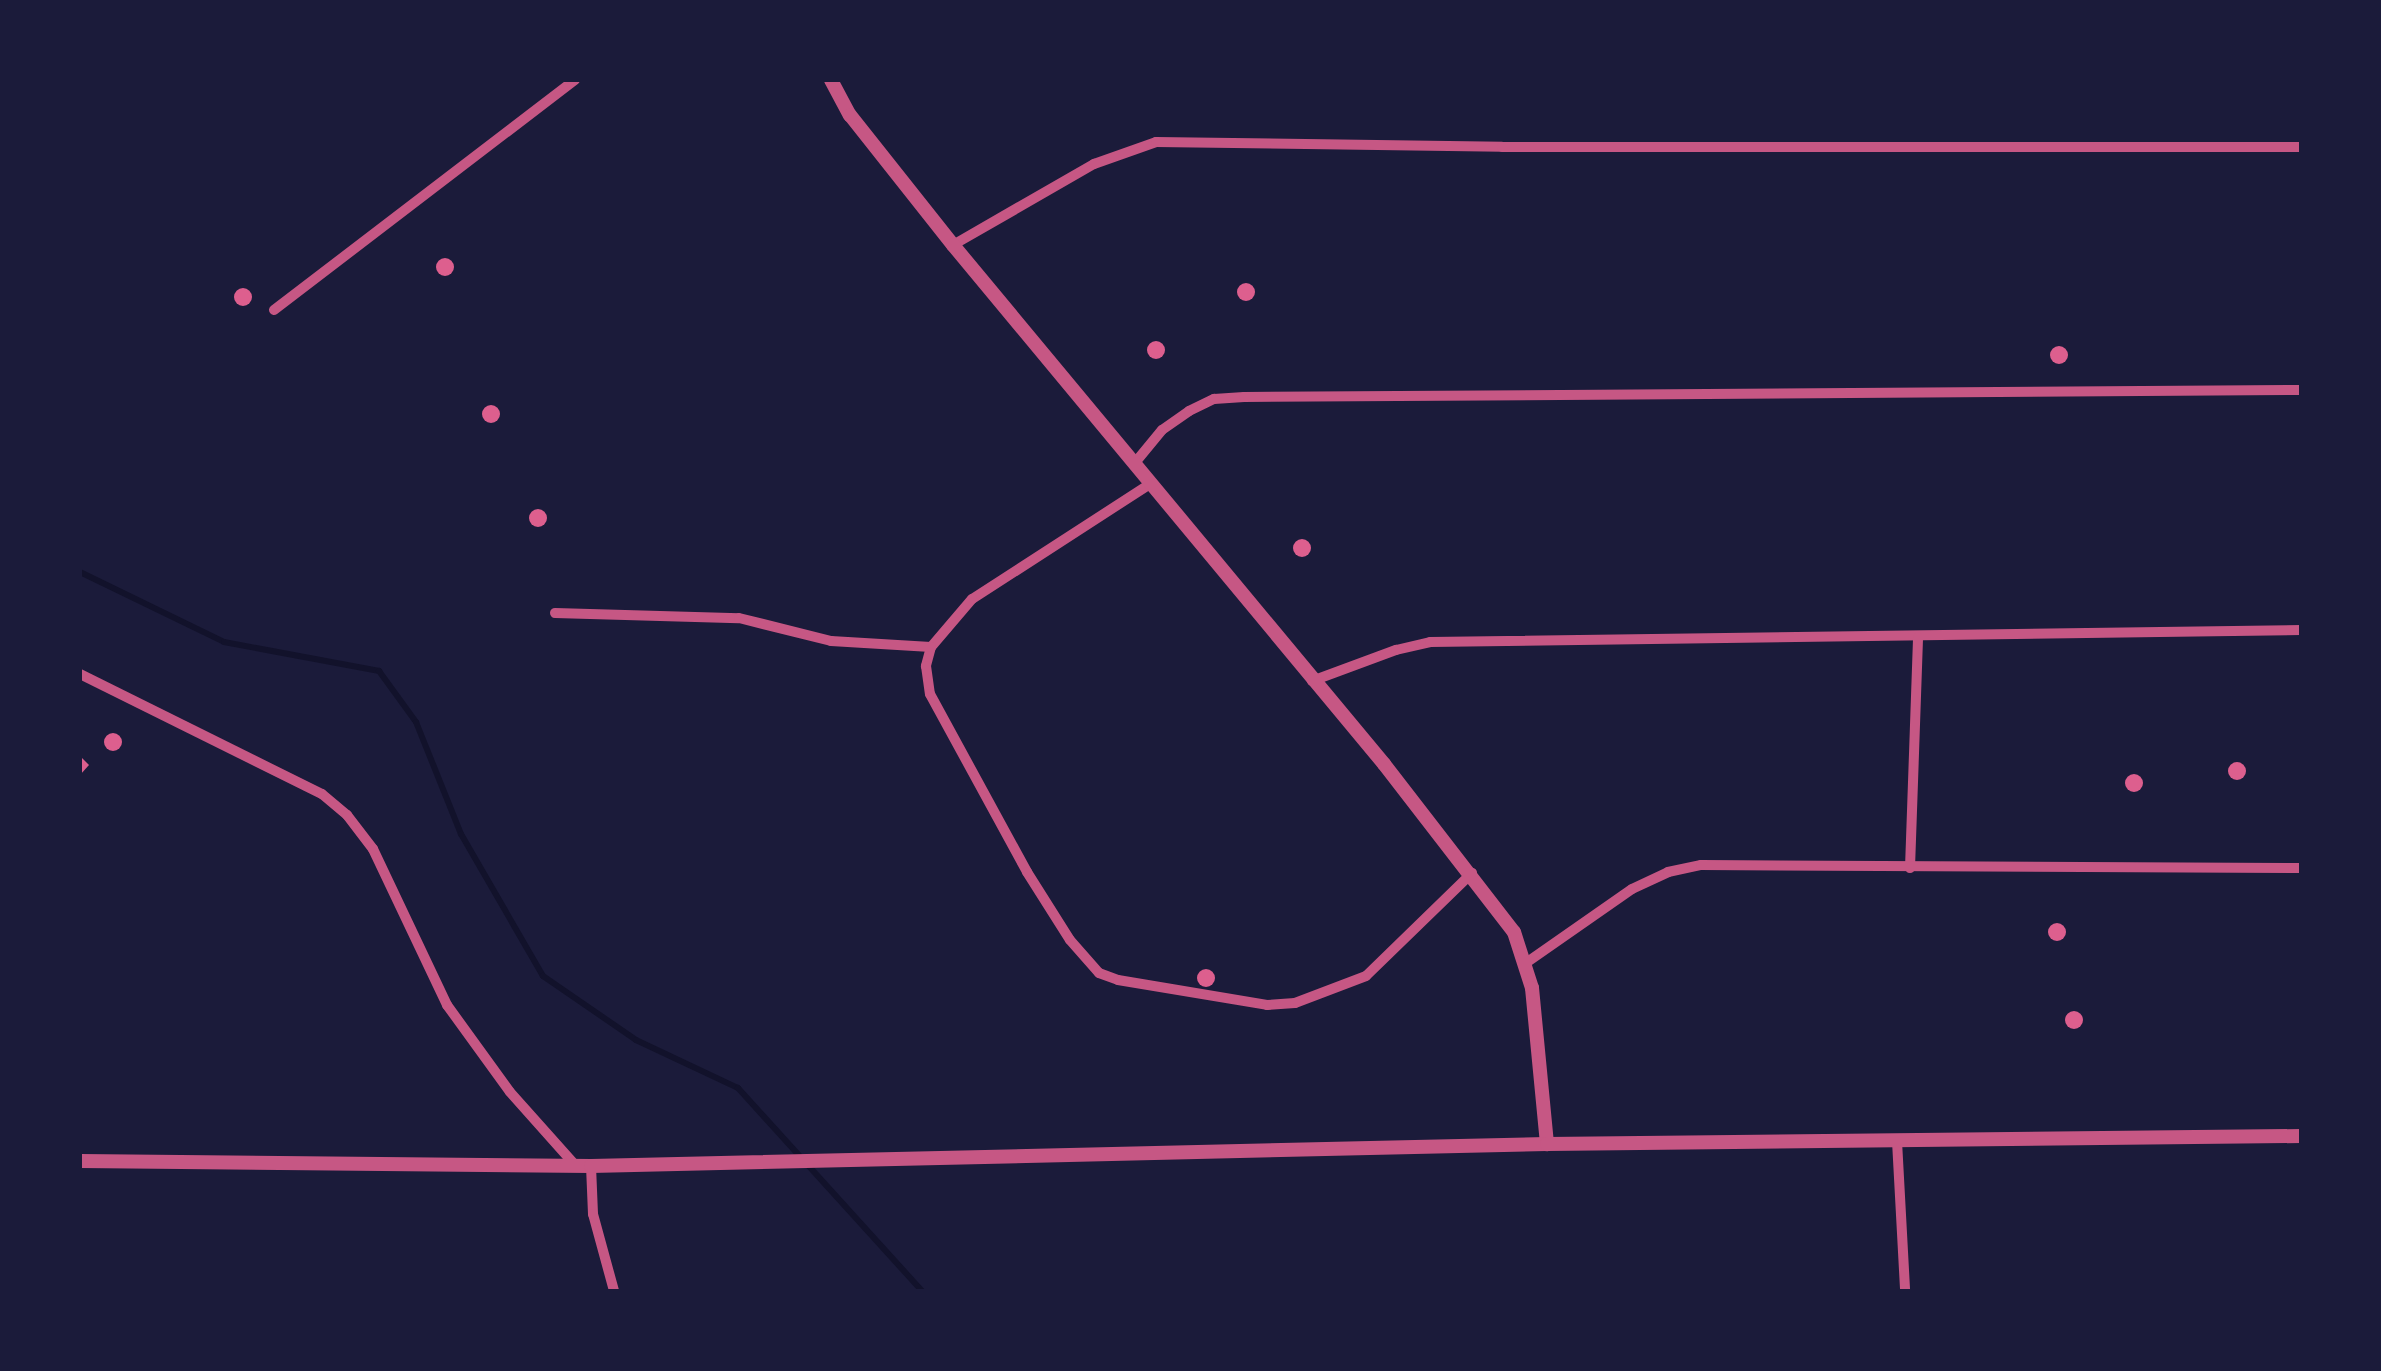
<!DOCTYPE html>
<style>
body{margin:0}
#map{position:relative;width:2381px;height:1371px;overflow:hidden;background:#1b1b3a;font-family:Figtree,sans-serif}
div>[style]{position:absolute}
.stream>*{height:6px;margin:-3px;padding:0 3px;transform-origin:3px;border-radius:3px;background:#12122b}
.building>*{inset:0;background:#dd5f8e}
.round{border-radius:50%}
.minor>*{height:10px;margin:-5px;padding:0 5px;transform-origin:5px;border-radius:5px;background:#c65784}
.tertiary>*{height:14px;margin:-7px;padding:0 7px;transform-origin:7px;border-radius:7px;background:#c65784}
span{translate:-50% -50%;white-space:nowrap;text-align:center;line-height:1.15;-webkit-text-stroke:10px #1b1b3a;paint-order:stroke}
.frame{position:absolute;inset:0;border:82px solid #1b1b3a;pointer-events:none}
</style>
<div id="map">
<div class="stream">
<i style="left:80px;top:572px;width:160px;rotate:25.9deg"></i>
<i style="left:224px;top:642px;width:158px;rotate:10.6deg"></i>
<i style="left:379px;top:671px;width:63px;rotate:54deg"></i>
<i style="left:416px;top:722px;width:121px;rotate:68.1deg"></i>
<i style="left:461px;top:834px;width:164px;rotate:60deg"></i>
<i style="left:543px;top:976px;width:113px;rotate:34.5deg"></i>
<i style="left:636px;top:1040px;width:113px;rotate:25.2deg"></i>
<i style="left:738px;top:1088px;width:274px;rotate:47.8deg"></i>
</div>
<div class="building">
<i class="round" style="left:436px;top:258px;width:18px;height:18px"></i>
<i class="round" style="left:1237px;top:283px;width:18px;height:18px"></i>
<i class="round" style="left:234px;top:288px;width:18px;height:18px"></i>
<i class="round" style="left:1147px;top:341px;width:18px;height:18px"></i>
<i class="round" style="left:2050px;top:346px;width:18px;height:18px"></i>
<i class="round" style="left:482px;top:405px;width:18px;height:18px"></i>
<i class="round" style="left:529px;top:509px;width:18px;height:18px"></i>
<i class="round" style="left:1293px;top:539px;width:18px;height:18px"></i>
<i class="round" style="left:104px;top:733px;width:18px;height:18px"></i>
<i style="clip-path:polygon(80px 756px,89px 765px,80px 775px)"></i>
<i class="round" style="left:2228px;top:762px;width:18px;height:18px"></i>
<i class="round" style="left:2125px;top:774px;width:18px;height:18px"></i>
<i class="round" style="left:2048px;top:923px;width:18px;height:18px"></i>
<i class="round" style="left:1197px;top:969px;width:18px;height:18px"></i>
<i class="round" style="left:2065px;top:1011px;width:18px;height:18px"></i>
</div>
<div class="minor">
<i style="left:953px;top:245px;width:163px;rotate:-29.9deg"></i>
<i style="left:1094px;top:164px;width:66px;rotate:-19.5deg"></i>
<i style="left:1156px;top:142px;width:346px;rotate:0.8deg"></i>
<i style="left:1502px;top:147px;width:799px"></i>
<i style="left:274px;top:310px;width:379px;rotate:-37.4deg"></i>
<i style="left:1134px;top:464px;width:44px;rotate:-50.5deg"></i>
<i style="left:1162px;top:430px;width:33px;rotate:-35deg"></i>
<i style="left:1189px;top:411px;width:28px;rotate:-26deg"></i>
<i style="left:1214px;top:399px;width:30px;rotate:-4deg"></i>
<i style="left:1244px;top:397px;width:1057px;rotate:-0.38deg"></i>
<i style="left:1150px;top:484px;width:212px;rotate:147.1deg"></i>
<i style="left:972px;top:599px;width:63px;rotate:130.5deg"></i>
<i style="left:931px;top:647px;width:20px;rotate:105deg"></i>
<i style="left:926px;top:666px;width:28px;rotate:82deg"></i>
<i style="left:930px;top:694px;width:203px;rotate:61.4deg"></i>
<i style="left:1027px;top:872px;width:80px;rotate:57.7deg"></i>
<i style="left:1070px;top:940px;width:44px;rotate:48.7deg"></i>
<i style="left:1099px;top:973px;width:20px;rotate:20deg"></i>
<i style="left:1118px;top:980px;width:151px;rotate:9.5deg"></i>
<i style="left:1267px;top:1005px;width:28px;rotate:-4deg"></i>
<i style="left:1295px;top:1003px;width:76px;rotate:-20.8deg"></i>
<i style="left:1366px;top:976px;width:148px;rotate:-44.2deg"></i>
<i style="left:555px;top:613px;width:184px;rotate:1.6deg"></i>
<i style="left:739px;top:618px;width:95px;rotate:14deg"></i>
<i style="left:831px;top:641px;width:100px;rotate:3.4deg"></i>
<i style="left:80px;top:674px;width:270px;rotate:26.4deg"></i>
<i style="left:322px;top:794px;width:33px;rotate:40deg"></i>
<i style="left:347px;top:815px;width:43px;rotate:52.6deg"></i>
<i style="left:373px;top:849px;width:173px;rotate:64.6deg"></i>
<i style="left:447px;top:1005px;width:107px;rotate:54.1deg"></i>
<i style="left:510px;top:1092px;width:98px;rotate:48.3deg"></i>
<i style="left:1312px;top:681px;width:90px;rotate:-20.3deg"></i>
<i style="left:1396px;top:650px;width:35px;rotate:-13deg"></i>
<i style="left:1430px;top:642px;width:871px;rotate:-0.79deg"></i>
<i style="left:1910px;top:868px;width:231px;rotate:-88deg"></i>
<i style="left:1526px;top:963px;width:129px;rotate:-34.9deg"></i>
<i style="left:1632px;top:889px;width:40px;rotate:-25deg"></i>
<i style="left:1668px;top:872px;width:34px;rotate:-12deg"></i>
<i style="left:1701px;top:865px;width:600px;rotate:0.29deg"></i>
<i style="left:1897px;top:1141px;width:150px;rotate:86.9deg"></i>
<i style="left:591px;top:1166px;width:48px;rotate:87.6deg"></i>
<i style="left:593px;top:1214px;width:80px;rotate:74.7deg"></i>
</div>
<div class="tertiary">
<i style="left:831px;top:80px;width:40px;rotate:62deg"></i>
<i style="left:850px;top:115px;width:166px;rotate:51.6deg"></i>
<i style="left:953px;top:245px;width:675px;rotate:50.29deg"></i>
<i style="left:1384px;top:764px;width:212px;rotate:52.3deg"></i>
<i style="left:1514px;top:932px;width:59px;rotate:72.2deg"></i>
<i style="left:1532px;top:988px;width:157px;rotate:84.5deg"></i>
<i style="left:80px;top:1161px;width:511px;rotate:0.56deg"></i>
<i style="left:591px;top:1166px;width:956px;rotate:-1.32deg"></i>
<i style="left:1547px;top:1144px;width:754px;rotate:-0.61deg"></i>
</div>
<div class="frame"></div>
</div>
